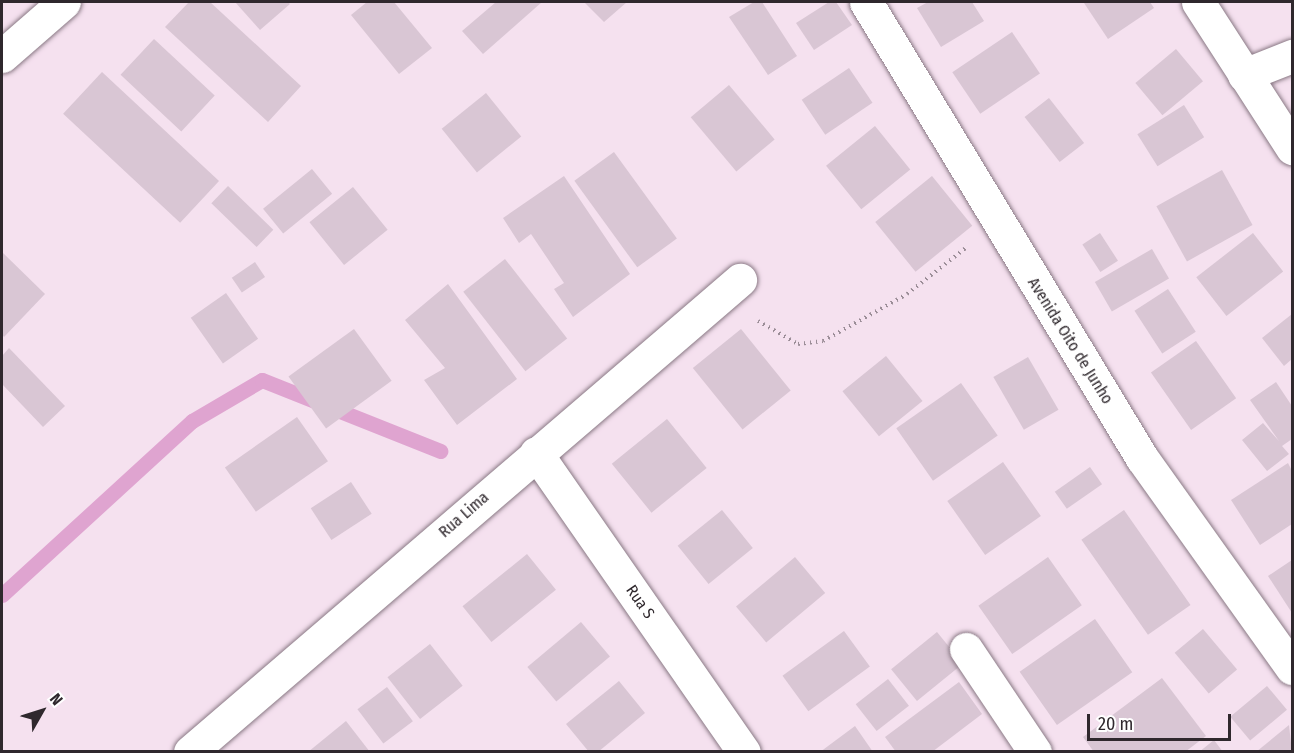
<!DOCTYPE html>
<style>
body{margin:0}
#map{position:relative;width:1294px;height:753px;overflow:hidden;background:#f5e1ef;font-family:"Fira Sans Condensed",sans-serif}
div>[style]{position:absolute}
.stream>*{height:15px;margin:-7.5px;padding:0 7.5px;transform-origin:7.5px;border-radius:7.5px;background:#dfa4d0}
.building>*{inset:0;background:#d9c6d4;transform-origin:0 0}
.path>*{height:4px;margin-top:-2px;transform-origin:0;background:repeating-linear-gradient(90deg,#9b8d97 0 1.5px,transparent 0 6px)}
.roads{filter:drop-shadow(0 0 2px #8a7985) drop-shadow(0 0 2px #8a7985)}
.minor>*{height:33px;margin:-16.5px;padding:0 16.5px;transform-origin:16.5px;border-radius:16.5px;background:#fff}
span{translate:-50% -50%;white-space:nowrap;text-align:center;line-height:1.15;-webkit-text-stroke:4.5px #fff;paint-order:stroke}
.street-label{font-size:16px;color:#2f282d}
.frame{position:absolute;inset:0;border:3px solid #2f282d;pointer-events:none}
.north{position:absolute;left:12px;top:681px;width:60px;height:60px;-webkit-text-stroke:4px #fff;paint-order:stroke;rotate:51deg;font-size:16px;font-weight:700;line-height:24px;text-align:center;color:#2f282d}
.north::after{content:'';display:block;margin:auto;width:21px;height:27px;background:#2f282d;clip-path:polygon(50% 0,100% 100%,50% 72%,0 100%)}
.scale{position:absolute;left:1087px;top:714px;width:144px;height:27px;box-sizing:border-box;border:3px solid #2f282d;border-top:0;padding-left:8px;font-size:18px;line-height:21px;white-space:nowrap;color:#2f282d;-webkit-text-stroke:4px #fff;paint-order:stroke}
</style>
<div id="map">
<div class="stream">
<i style="left:2px;top:595px;width:258px;rotate:-42.5deg"></i>
<i style="left:192px;top:421px;width:81px;rotate:-30.4deg"></i>
<i style="left:262px;top:380px;width:192px;rotate:21.7deg"></i>
</div>
<div class="building">
<i style="clip-path:polygon(189px 2px,210px 2px,301px 86px,268px 122px,165px 27px)"></i>
<i style="clip-path:polygon(235px 2px,288px 2px,290px 4px,260px 30px)"></i>
<i style="clip-path:polygon(367px 2px,394px 2px,432px 48px,399px 74px,351px 15px)"></i>
<i style="clip-path:polygon(496px 2px,542px 2px,483px 54px,462px 31px)"></i>
<i style="clip-path:polygon(584px 2px,627px 2px,604px 22px)"></i>
<i style="clip-path:polygon(754px 2px,762px 2px,797px 56px,768px 75px,729px 17px)"></i>
<i style="clip-path:polygon(829px 2px,836px 2px,852px 25px,814px 50px,796px 23px)"></i>
<i style="clip-path:polygon(928px 2px,972px 2px,984px 21px,941px 47px,917px 8px)"></i>
<i style="clip-path:polygon(1087px 2px,1150px 2px,1154px 8px,1108px 39px,1084px 3px)"></i>
<i style="left:1012px;top:32px;width:50px;height:72px;rotate:56deg"></i>
<i style="left:154px;top:39px;width:83px;height:49px;rotate:43deg"></i>
<i style="left:1176px;top:49px;width:42px;height:53px;rotate:50deg"></i>
<i style="left:849px;top:68px;width:42px;height:57px;rotate:56deg"></i>
<i style="left:102px;top:72px;width:160px;height:57px;rotate:43deg"></i>
<i style="left:729px;top:85px;width:71px;height:50px;rotate:50deg"></i>
<i style="left:486px;top:93px;width:56px;height:57px;rotate:51deg"></i>
<i style="left:1049px;top:98px;width:57px;height:31px;rotate:52deg"></i>
<i style="left:1184px;top:105px;width:38px;height:55px;rotate:58deg"></i>
<i style="left:875px;top:126px;width:56px;height:63px;rotate:51deg"></i>
<i style="left:614px;top:152px;width:107px;height:49px;rotate:54deg"></i>
<i style="left:312px;top:169px;width:32px;height:63px;rotate:51deg"></i>
<i style="left:1222px;top:170px;width:63px;height:75px;rotate:61deg"></i>
<i style="clip-path:polygon(564px 176px,630px 274px,573px 317px,554px 289px,564px 283px,531px 234px,519px 243px,503px 218px)"></i>
<i style="left:932px;top:176px;width:64px;height:73px;rotate:51deg"></i>
<i style="left:228px;top:186px;width:63px;height:24px;rotate:44deg"></i>
<i style="left:353px;top:187px;width:55px;height:56px;rotate:51deg"></i>
<i style="left:1100px;top:233px;width:33px;height:21px;rotate:57deg"></i>
<i style="left:1253px;top:233px;width:49px;height:72px;rotate:52deg"></i>
<i style="left:1152px;top:249px;width:34px;height:66px;rotate:60deg"></i>
<i style="clip-path:polygon(2px 252px,45px 294px,4px 337px,2px 334px)"></i>
<i style="left:505px;top:259px;width:101px;height:53px;rotate:52deg"></i>
<i style="left:255px;top:262px;width:18px;height:28px;rotate:56deg"></i>
<i style="clip-path:polygon(448px 284px,517px 379px,457px 425px,424px 380px,445px 368px,405px 320px)"></i>
<i style="left:1168px;top:289px;width:51px;height:40px;rotate:57deg"></i>
<i style="left:226px;top:293px;width:56px;height:43px;rotate:55deg"></i>
<i style="clip-path:polygon(1292px 314px,1292px 359px,1284px 366px,1262px 338px)"></i>
<i style="left:354px;top:329px;width:64px;height:81px;rotate:54deg"></i>
<i style="left:741px;top:329px;width:79px;height:62px;rotate:51deg"></i>
<i style="left:1196px;top:341px;width:70px;height:55px;rotate:55deg"></i>
<i style="clip-path:polygon(9px 348px,65px 406px,43px 427px,2px 384px,2px 356px)"></i>
<i style="left:886px;top:356px;width:58px;height:56px;rotate:51deg"></i>
<i style="left:1028px;top:357px;width:61px;height:40px;rotate:60deg"></i>
<i style="clip-path:polygon(1276px 382px,1292px 406px,1292px 439px,1282px 446px,1289px 454px,1267px 471px,1242px 440px,1263px 423px,1279px 441px,1250px 400px)"></i>
<i style="left:961px;top:383px;width:64px;height:79px;rotate:55deg"></i>
<i style="left:297px;top:417px;width:54px;height:88px;rotate:55deg"></i>
<i style="left:667px;top:419px;width:63px;height:71px;rotate:51deg"></i>
<i style="left:1003px;top:462px;width:66px;height:68px;rotate:55deg"></i>
<i style="clip-path:polygon(1288px 463px,1292px 471px,1292px 524px,1260px 545px,1231px 500px)"></i>
<i style="left:1090px;top:467px;width:21px;height:43px;rotate:55deg"></i>
<i style="left:351px;top:482px;width:38px;height:48px;rotate:57deg"></i>
<i style="left:722px;top:510px;width:49px;height:57px;rotate:51deg"></i>
<i style="left:1124px;top:510px;width:116px;height:52px;rotate:55deg"></i>
<i style="left:527px;top:554px;width:46px;height:83px;rotate:51deg"></i>
<i style="left:795px;top:557px;width:47px;height:77px;rotate:50deg"></i>
<i style="left:1048px;top:557px;width:59px;height:85px;rotate:55deg"></i>
<i style="clip-path:polygon(1292px 560px,1292px 613px,1268px 576px)"></i>
<i style="left:1095px;top:619px;width:65px;height:92px;rotate:55deg"></i>
<i style="left:581px;top:622px;width:45px;height:70px;rotate:50deg"></i>
<i style="left:1203px;top:629px;width:53px;height:37px;rotate:50deg"></i>
<i style="left:844px;top:631px;width:44px;height:76px;rotate:54deg"></i>
<i style="left:937px;top:632px;width:41px;height:59px;rotate:51deg"></i>
<i style="left:430px;top:644px;width:53px;height:54px;rotate:52deg"></i>
<i style="clip-path:polygon(1162px 678px,1206px 736px,1185px 752px,1094px 752px,1083px 737px)"></i>
<i style="left:888px;top:679px;width:34px;height:41px;rotate:52deg"></i>
<i style="clip-path:polygon(619px 681px,645px 713px,598px 752px,589px 752px,566px 724px)"></i>
<i style="clip-path:polygon(959px 682px,982px 714px,932px 752px,896px 752px,885px 737px)"></i>
<i style="left:1267px;top:686px;width:31px;height:48px;rotate:50deg"></i>
<i style="left:387px;top:687px;width:43px;height:37px;rotate:53deg"></i>
<i style="clip-path:polygon(346px 721px,370px 752px,308px 752px)"></i>
<i style="clip-path:polygon(1289px 725px,1292px 752px,1256px 752px)"></i>
<i style="clip-path:polygon(855px 726px,873px 752px,820px 752px)"></i>
<i style="clip-path:polygon(1214px 740px,1223px 752px,1199px 752px)"></i>
</div>
<div class="path">
<i style="left:758px;top:321px;width:46px;rotate:29.9deg"></i>
<i style="left:798px;top:344px;width:25px;rotate:-7deg"></i>
<i style="left:823px;top:341px;width:96px;rotate:-29.2deg"></i>
<i style="left:907px;top:294px;width:76px;rotate:-38.1deg"></i>
</div>
<div class="roads">
<div class="minor">
<i style="left:866px;top:2px;width:533px;rotate:58.82deg"></i>
<i style="left:1142px;top:458px;width:258px;rotate:54.5deg"></i>
<i style="left:1198px;top:2px;width:174px;rotate:57.2deg"></i>
<i style="left:2px;top:56px;width:82px;rotate:-41.1deg"></i>
<i style="left:1244px;top:75px;width:52px;rotate:-21.6deg"></i>
<i style="left:536px;top:453px;width:364px;rotate:55.2deg"></i>
<i style="left:966px;top:649px;width:124px;rotate:56.2deg"></i>
<i style="left:190px;top:752px;width:725px;rotate:-40.64deg"></i>
</div>
</div>
<div class="street-label">
<span style="left:1070px;top:341px;rotate:58deg">Avenida Oito de Junho</span>
<span style="left:464px;top:515px;rotate:-41deg">Rua Lima</span>
<span style="left:640px;top:602px;rotate:55deg">Rua S</span>
</div>
<div class="frame"></div>
<div class="north">N</div>
<div class="scale">20 m</div>
</div>
